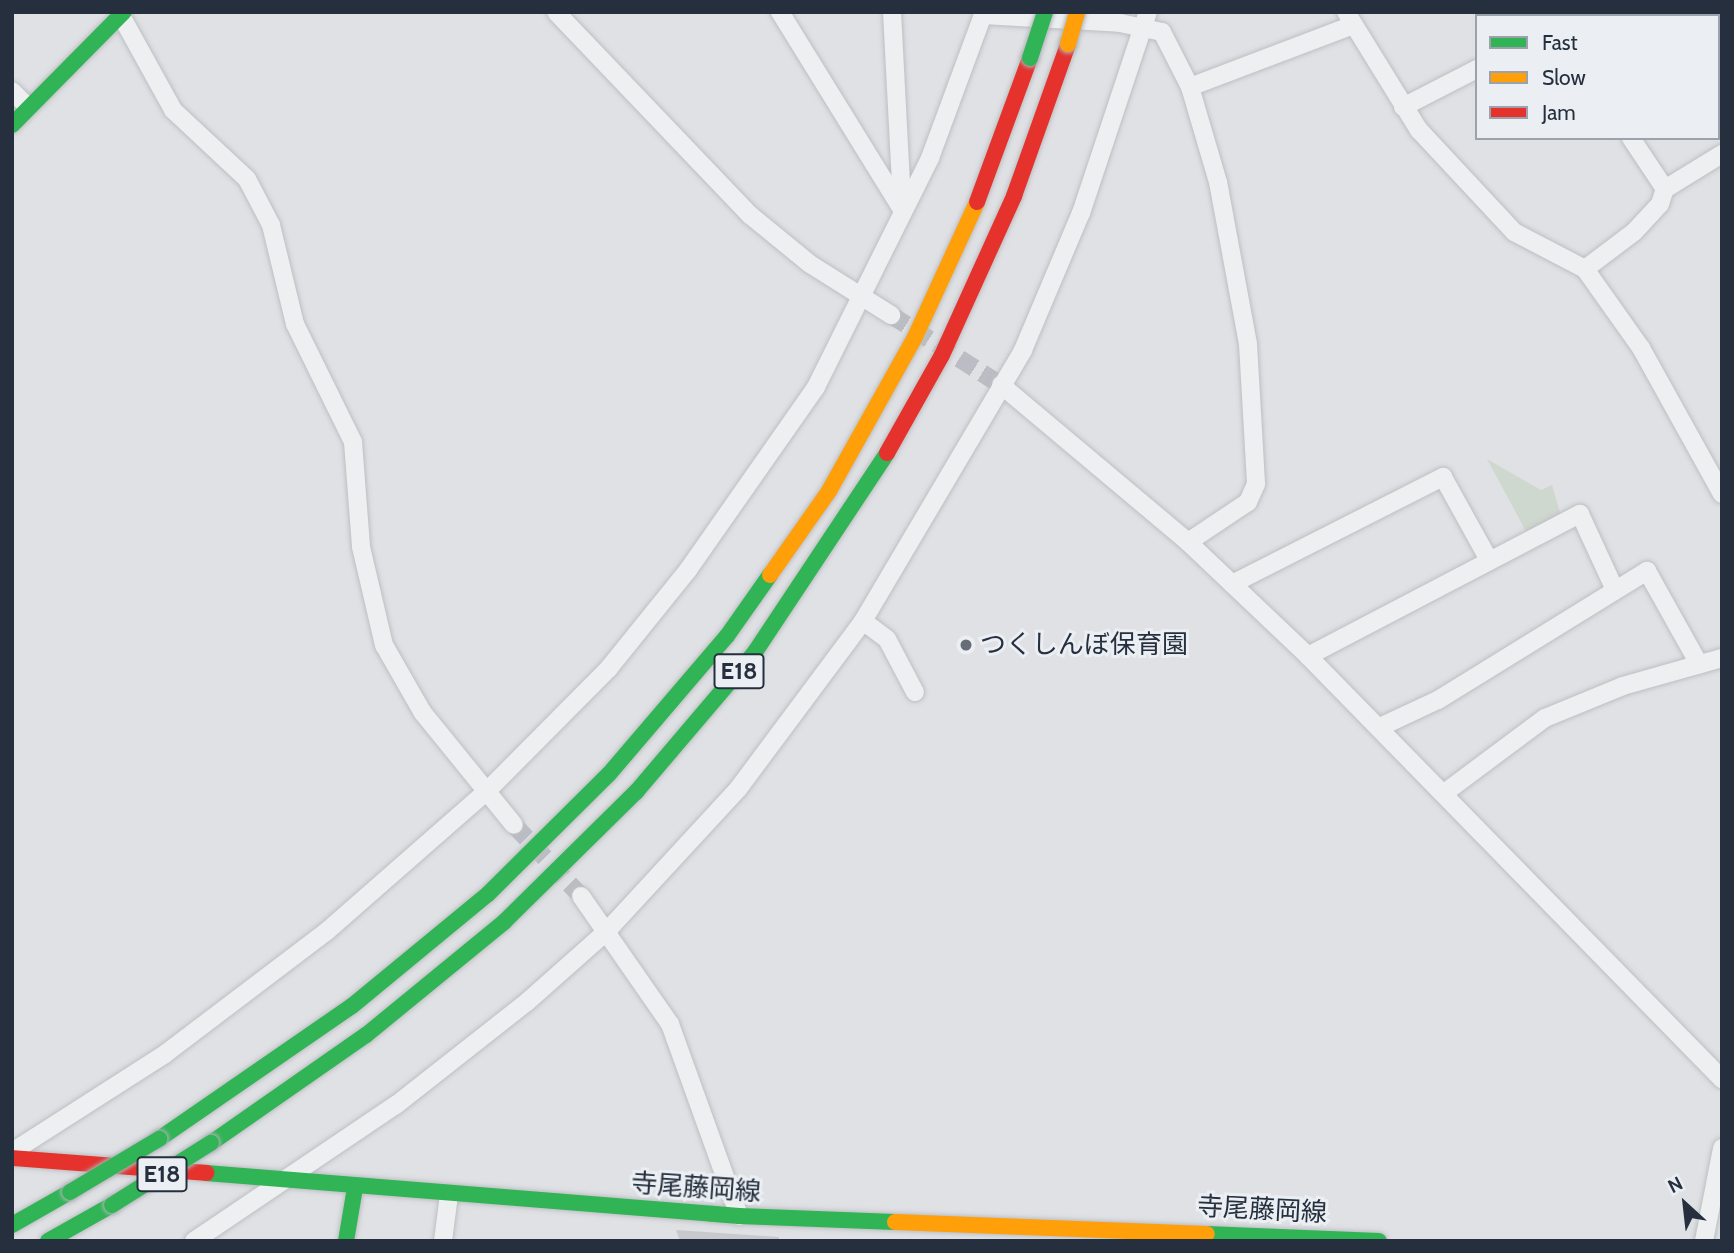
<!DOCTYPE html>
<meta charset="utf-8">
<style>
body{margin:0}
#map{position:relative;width:1734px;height:1253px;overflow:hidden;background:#dfe1e4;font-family:Cabin,"Noto Sans JP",sans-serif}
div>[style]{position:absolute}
.green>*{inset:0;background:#cfd8ce}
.building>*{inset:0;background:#c7c9cc}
.street-tunnel>*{height:18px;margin-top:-9px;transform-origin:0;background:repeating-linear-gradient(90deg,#babdc3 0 18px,transparent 0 27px)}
.roads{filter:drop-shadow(0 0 2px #bdbfc2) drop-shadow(0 0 2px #bdbfc2)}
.street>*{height:18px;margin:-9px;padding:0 9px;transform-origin:9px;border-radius:9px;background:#edeff1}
.fast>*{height:16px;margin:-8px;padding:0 8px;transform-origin:8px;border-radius:8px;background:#30b455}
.slow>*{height:16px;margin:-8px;padding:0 8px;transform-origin:8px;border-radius:8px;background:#ff9f0a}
.jam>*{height:16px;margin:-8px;padding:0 8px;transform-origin:8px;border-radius:8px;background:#e5322d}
.bridges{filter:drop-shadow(0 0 2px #b1b4b9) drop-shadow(0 0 2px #b1b4b9)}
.fast-bridge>*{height:16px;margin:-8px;padding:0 8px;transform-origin:8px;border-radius:8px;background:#30b455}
.slow-bridge>*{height:16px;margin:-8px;padding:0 8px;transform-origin:8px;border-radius:8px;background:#ff9f0a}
.dots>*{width:19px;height:19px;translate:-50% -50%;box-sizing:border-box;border:4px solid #ebeff4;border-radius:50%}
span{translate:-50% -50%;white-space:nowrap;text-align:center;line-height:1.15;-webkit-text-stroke:6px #ebeff4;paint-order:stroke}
.shield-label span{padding:2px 5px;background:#ebeff4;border:2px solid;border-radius:5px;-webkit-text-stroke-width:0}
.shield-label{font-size:24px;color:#252f3d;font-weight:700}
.poi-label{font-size:26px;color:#252f3d}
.left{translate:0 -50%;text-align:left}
.street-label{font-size:26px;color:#252f3d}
.frame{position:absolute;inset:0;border:14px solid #252f3d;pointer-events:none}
.legend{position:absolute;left:1475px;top:14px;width:245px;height:126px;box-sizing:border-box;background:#ebeff4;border:2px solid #9ca2ab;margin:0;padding:9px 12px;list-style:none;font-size:21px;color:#252f3d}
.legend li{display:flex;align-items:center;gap:14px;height:35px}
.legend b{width:35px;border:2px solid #9ca2ab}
.north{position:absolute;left:1650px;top:1169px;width:70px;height:70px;-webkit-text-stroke:5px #ebeff4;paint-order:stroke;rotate:333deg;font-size:19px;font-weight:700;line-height:28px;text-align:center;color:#252f3d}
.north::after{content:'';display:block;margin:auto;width:24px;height:32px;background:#252f3d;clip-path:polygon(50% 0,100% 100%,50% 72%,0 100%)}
</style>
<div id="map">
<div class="green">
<i style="clip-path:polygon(1487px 459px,1541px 490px,1552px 485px,1561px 516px,1527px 533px)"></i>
</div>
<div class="building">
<i style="clip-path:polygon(676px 1230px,779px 1237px,779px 1241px,680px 1241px)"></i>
</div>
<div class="street-tunnel">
<i style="left:891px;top:315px;width:130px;rotate:32.5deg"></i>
<i style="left:514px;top:825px;width:98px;rotate:46.7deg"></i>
</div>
<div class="roads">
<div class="street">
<i style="left:119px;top:12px;width:112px;rotate:61.1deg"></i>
<i style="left:173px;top:110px;width:101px;rotate:43deg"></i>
<i style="left:247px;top:179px;width:52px;rotate:62.4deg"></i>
<i style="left:271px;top:225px;width:102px;rotate:76.4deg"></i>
<i style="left:295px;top:324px;width:131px;rotate:63.8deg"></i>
<i style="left:353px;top:442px;width:105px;rotate:85.6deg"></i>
<i style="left:361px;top:547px;width:101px;rotate:76.8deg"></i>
<i style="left:384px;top:645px;width:78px;rotate:60.2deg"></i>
<i style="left:423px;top:713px;width:144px;rotate:50.9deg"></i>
<i style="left:556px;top:12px;width:281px;rotate:46.3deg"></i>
<i style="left:750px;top:215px;width:77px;rotate:39.2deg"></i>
<i style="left:810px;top:264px;width:96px;rotate:32.2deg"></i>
<i style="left:780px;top:12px;width:234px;rotate:58.3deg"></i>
<i style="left:892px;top:12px;width:189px;rotate:87deg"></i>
<i style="left:1346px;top:12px;width:139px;rotate:58.3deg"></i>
<i style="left:1419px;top:130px;width:139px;rotate:47deg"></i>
<i style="left:1514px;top:232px;width:80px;rotate:27.5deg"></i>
<i style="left:1585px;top:269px;width:97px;rotate:54.7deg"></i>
<i style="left:1641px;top:348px;width:167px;rotate:61deg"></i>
<i style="left:983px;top:15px;width:137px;rotate:3.3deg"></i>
<i style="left:1120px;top:23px;width:43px;rotate:12.1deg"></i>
<i style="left:1162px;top:32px;width:62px;rotate:63deg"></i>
<i style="left:1190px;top:87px;width:99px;rotate:73.6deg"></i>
<i style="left:1218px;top:182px;width:165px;rotate:79.5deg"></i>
<i style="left:1248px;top:344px;width:140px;rotate:86.7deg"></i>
<i style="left:1256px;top:484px;width:20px;rotate:114deg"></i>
<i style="left:1248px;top:502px;width:72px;rotate:146.3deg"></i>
<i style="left:1576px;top:16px;width:5px;rotate:-53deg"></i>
<i style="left:1607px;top:16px;width:8px;rotate:-30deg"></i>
<i style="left:1190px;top:87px;width:174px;rotate:-20.8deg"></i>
<i style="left:12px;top:91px;width:21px;rotate:45deg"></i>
<i style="left:1403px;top:107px;width:83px;rotate:-27.2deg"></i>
<i style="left:1631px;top:138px;width:61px;rotate:56.3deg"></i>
<i style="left:1665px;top:189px;width:67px;rotate:-31.6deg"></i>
<i style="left:1585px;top:269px;width:61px;rotate:-37.1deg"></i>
<i style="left:1634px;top:232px;width:38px;rotate:-47deg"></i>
<i style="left:1660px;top:204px;width:16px;rotate:-72deg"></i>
<i style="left:1001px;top:385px;width:244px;rotate:40deg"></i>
<i style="left:1188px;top:542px;width:166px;rotate:43.5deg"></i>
<i style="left:1308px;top:656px;width:592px;rotate:45.62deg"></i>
<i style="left:1232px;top:584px;width:237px;rotate:-26.9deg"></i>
<i style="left:1443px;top:477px;width:95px;rotate:61deg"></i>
<i style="left:863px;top:621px;width:30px;rotate:37deg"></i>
<i style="left:887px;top:639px;width:60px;rotate:62.2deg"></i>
<i style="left:1308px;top:656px;width:307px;rotate:-27.6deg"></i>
<i style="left:1580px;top:514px;width:81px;rotate:65.3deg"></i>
<i style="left:1380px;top:727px;width:64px;rotate:-25deg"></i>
<i style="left:1438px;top:700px;width:246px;rotate:-31.7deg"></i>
<i style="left:1647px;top:571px;width:107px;rotate:60.8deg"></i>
<i style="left:1447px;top:791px;width:122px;rotate:-36.7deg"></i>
<i style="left:1545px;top:718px;width:84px;rotate:-22.3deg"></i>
<i style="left:1623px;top:686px;width:103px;rotate:-15.8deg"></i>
<i style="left:581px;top:896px;width:156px;rotate:55.2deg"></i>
<i style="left:670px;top:1024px;width:204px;rotate:70.2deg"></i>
<i style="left:12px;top:1152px;width:182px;rotate:-32.6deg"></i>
<i style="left:165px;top:1054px;width:203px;rotate:-37.2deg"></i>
<i style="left:327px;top:931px;width:213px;rotate:-41.2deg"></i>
<i style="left:487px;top:791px;width:173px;rotate:-45.2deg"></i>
<i style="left:609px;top:668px;width:126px;rotate:-51.1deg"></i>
<i style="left:688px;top:570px;width:223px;rotate:-55deg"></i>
<i style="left:816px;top:387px;width:256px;rotate:-63.5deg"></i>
<i style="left:930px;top:158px;width:156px;rotate:-69.7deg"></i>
<i style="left:194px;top:1241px;width:244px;rotate:-34deg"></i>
<i style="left:396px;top:1105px;width:167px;rotate:-38.2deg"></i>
<i style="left:527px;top:1002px;width:107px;rotate:-41.6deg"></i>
<i style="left:607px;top:931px;width:193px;rotate:-47.3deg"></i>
<i style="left:738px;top:789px;width:209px;rotate:-53.3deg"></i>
<i style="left:863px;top:621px;width:315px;rotate:-59.4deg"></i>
<i style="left:1023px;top:350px;width:149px;rotate:-67.1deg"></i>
<i style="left:1081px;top:213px;width:212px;rotate:-71.6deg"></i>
<i style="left:443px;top:1241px;width:46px;rotate:-82.6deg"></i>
<i style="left:1704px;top:1241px;width:95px;rotate:-79deg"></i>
</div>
<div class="fast">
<i style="left:12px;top:125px;width:159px;rotate:-45.3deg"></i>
<i style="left:159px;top:1139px;width:234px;rotate:-34.6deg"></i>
<i style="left:352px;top:1006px;width:176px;rotate:-39.5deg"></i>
<i style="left:488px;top:894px;width:170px;rotate:-44.8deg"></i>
<i style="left:609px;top:774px;width:182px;rotate:-49.5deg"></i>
<i style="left:727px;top:636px;width:75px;rotate:-54.8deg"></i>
<i style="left:211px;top:1143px;width:189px;rotate:-34.9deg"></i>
<i style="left:366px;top:1035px;width:178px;rotate:-39.3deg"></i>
<i style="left:504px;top:922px;width:185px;rotate:-44.6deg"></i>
<i style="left:636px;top:792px;width:184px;rotate:-49.6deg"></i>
<i style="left:755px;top:652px;width:239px;rotate:-56.4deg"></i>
<i style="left:206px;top:1173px;width:535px;rotate:4.61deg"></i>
<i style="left:739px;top:1216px;width:156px;rotate:2.2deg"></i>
<i style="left:12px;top:1225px;width:67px;rotate:-29.6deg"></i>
<i style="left:1207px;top:1234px;width:172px;rotate:2.3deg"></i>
<i style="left:48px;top:1241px;width:73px;rotate:-29.4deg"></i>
<i style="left:346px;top:1241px;width:54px;rotate:-80.4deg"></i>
</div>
<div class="slow">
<i style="left:770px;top:575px;width:103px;rotate:-54.9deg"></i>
<i style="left:829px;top:491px;width:176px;rotate:-60.8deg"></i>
<i style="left:915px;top:337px;width:149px;rotate:-65.3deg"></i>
<i style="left:895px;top:1222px;width:312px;rotate:2.2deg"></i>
</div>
<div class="jam">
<i style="left:977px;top:202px;width:153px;rotate:-69.8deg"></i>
<i style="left:887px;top:453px;width:112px;rotate:-60.7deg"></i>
<i style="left:942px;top:355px;width:175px;rotate:-65.6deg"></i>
<i style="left:1014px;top:196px;width:161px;rotate:-70.4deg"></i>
<i style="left:12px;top:1158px;width:195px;rotate:4.4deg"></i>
</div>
</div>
<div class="bridges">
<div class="fast-bridge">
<i style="left:1030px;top:58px;width:48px;rotate:-71.9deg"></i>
<i style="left:70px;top:1192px;width:104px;rotate:-30.8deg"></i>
<i style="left:112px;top:1205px;width:117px;rotate:-32.1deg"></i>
</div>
<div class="slow-bridge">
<i style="left:1068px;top:44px;width:33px;rotate:-74deg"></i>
</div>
</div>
<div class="dots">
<i style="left:966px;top:645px;background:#666d77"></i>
</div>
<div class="shield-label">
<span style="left:739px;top:671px">E18</span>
<span style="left:162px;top:1174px">E18</span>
</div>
<div class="poi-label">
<span class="left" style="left:980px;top:645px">つくしんぼ保育園</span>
</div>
<div class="street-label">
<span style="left:696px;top:1188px;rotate:4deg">寺尾藤岡線</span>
<span style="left:1262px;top:1210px;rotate:3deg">寺尾藤岡線</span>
</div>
<div class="frame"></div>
<ul class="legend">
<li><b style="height:9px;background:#30b455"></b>Fast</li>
<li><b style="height:9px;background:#ff9f0a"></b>Slow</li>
<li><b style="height:9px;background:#e5322d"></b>Jam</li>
</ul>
<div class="north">N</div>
</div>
